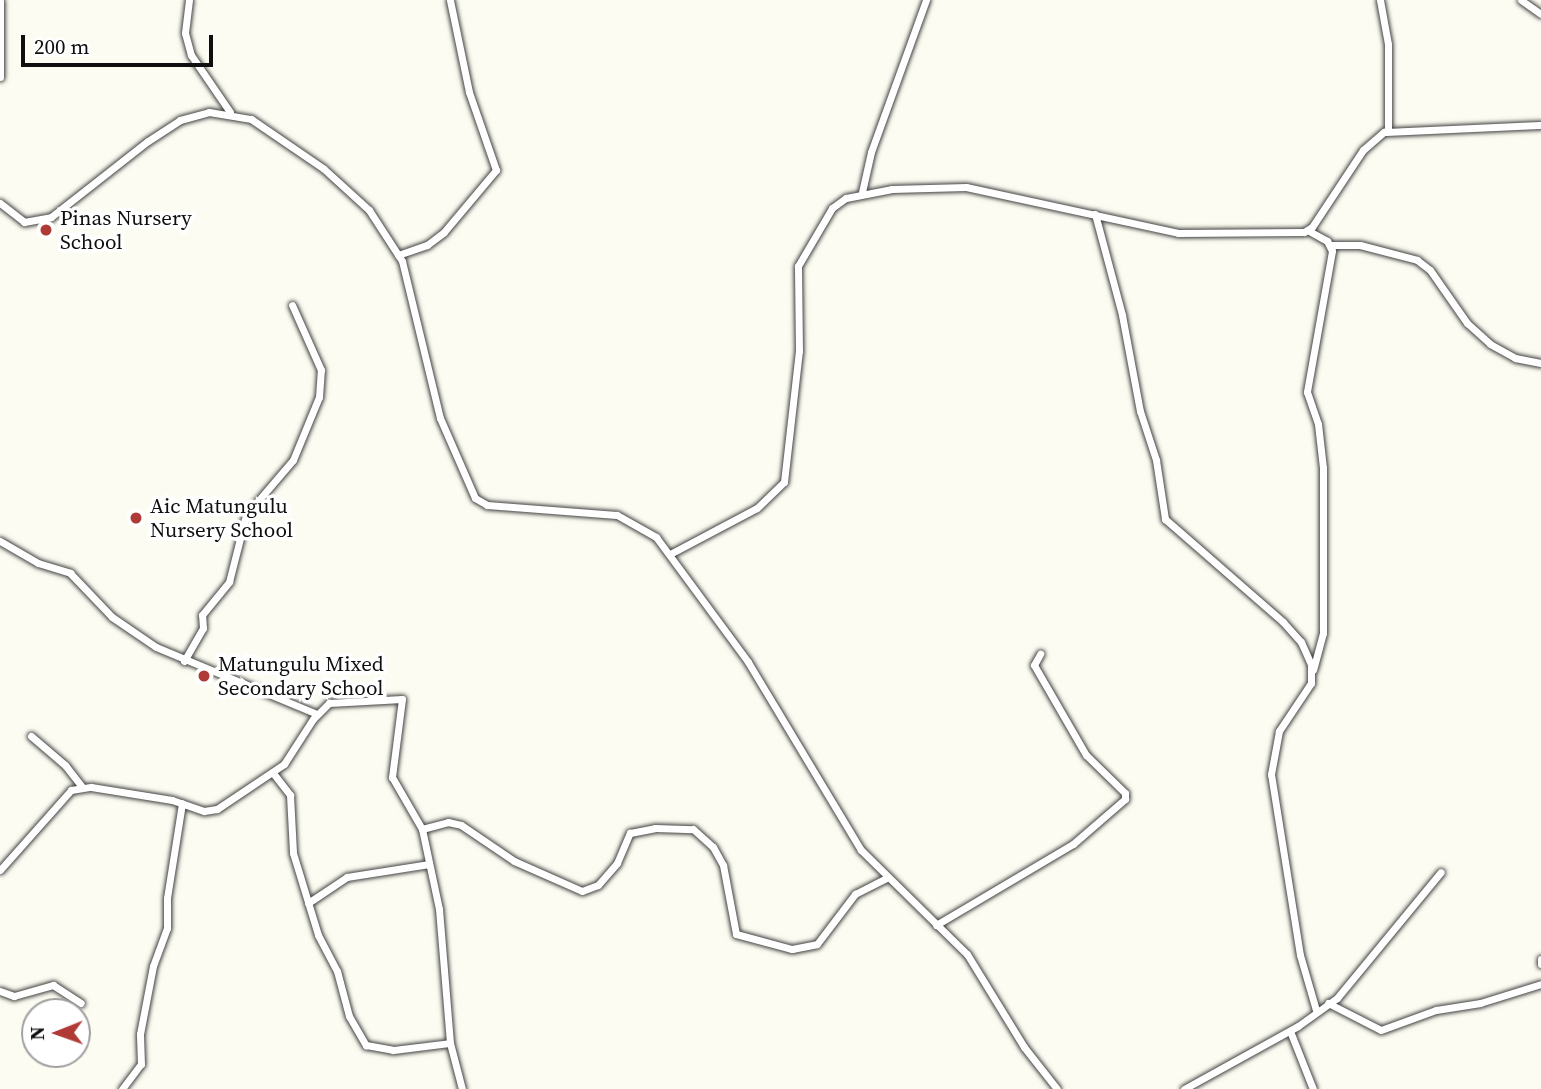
<!DOCTYPE html>
<style>
body{margin:0}
#map{position:relative;width:1541px;height:1089px;overflow:hidden;background:#fdfcf2;font-family:"Source Serif 4",serif}
div>[style]{position:absolute}
.roads{filter:drop-shadow(0 0 2px #424242) drop-shadow(0 0 2px #424242)}
.street>*{height:7px;margin:-3.5px;padding:0 3.5px;transform-origin:3.5px;border-radius:3.5px;background:#fff}
.dots>*{width:19px;height:19px;translate:-50% -50%;box-sizing:border-box;border:4px solid #fff;border-radius:50%}
span{translate:-50% -50%;white-space:nowrap;text-align:center;line-height:1.15;-webkit-text-stroke:7px #fff;paint-order:stroke}
.poi-label{font-size:21px;color:#0f0f0f}
.left{translate:0 -50%;text-align:left}
.north{position:absolute;left:21px;top:998px;width:70px;height:70px;box-sizing:border-box;background:#fff;border:2px solid #9f9f9f;border-radius:50%;rotate:269deg;font-size:19px;font-weight:700;line-height:28px;text-align:center;color:#0f0f0f}
.north::after{content:'';display:block;margin:auto;width:24px;height:32px;background:#b03b36;clip-path:polygon(50% 0,100% 100%,50% 72%,0 100%)}
.scale{position:absolute;left:21px;top:35px;width:192px;height:32px;box-sizing:border-box;border:4px solid #0f0f0f;border-top:0;padding-left:9px;font-size:21px;line-height:24px;white-space:nowrap;color:#0f0f0f;-webkit-text-stroke:5px #fff;paint-order:stroke}
</style>
<div id="map">
<div class="roads">
<div class="street">
<i style="left:189px;top:0;width:33px;rotate:97deg"></i>
<i style="left:185px;top:33px;width:23px;rotate:75deg"></i>
<i style="left:191px;top:55px;width:69px;rotate:55.6deg"></i>
<i style="left:1380px;top:0;width:45px;rotate:79.7deg"></i>
<i style="left:1388px;top:44px;width:86px;rotate:90deg"></i>
<i style="left:1521px;top:0;width:24px;rotate:35deg"></i>
<i style="left:0;top:1px;width:76px;rotate:90deg"></i>
<i style="left:862px;top:192px;width:41px;rotate:-77.3deg"></i>
<i style="left:871px;top:152px;width:162px;rotate:-70.1deg"></i>
<i style="left:0;top:203px;width:31px;rotate:38deg"></i>
<i style="left:24px;top:222px;width:27px;rotate:-10deg"></i>
<i style="left:51px;top:217px;width:123px;rotate:-38.1deg"></i>
<i style="left:148px;top:141px;width:38px;rotate:-33deg"></i>
<i style="left:180px;top:120px;width:30px;rotate:-15deg"></i>
<i style="left:209px;top:112px;width:43px;rotate:9.5deg"></i>
<i style="left:251px;top:119px;width:88px;rotate:34.4deg"></i>
<i style="left:324px;top:169px;width:61px;rotate:42.3deg"></i>
<i style="left:369px;top:210px;width:61px;rotate:57.1deg"></i>
<i style="left:402px;top:261px;width:162px;rotate:76.4deg"></i>
<i style="left:440px;top:418px;width:87px;rotate:66.4deg"></i>
<i style="left:475px;top:498px;width:14px;rotate:30deg"></i>
<i style="left:487px;top:505px;width:130px;rotate:4.4deg"></i>
<i style="left:617px;top:515px;width:45px;rotate:29.4deg"></i>
<i style="left:656px;top:537px;width:155px;rotate:53.6deg"></i>
<i style="left:748px;top:662px;width:219px;rotate:59deg"></i>
<i style="left:861px;top:850px;width:148px;rotate:44.5deg"></i>
<i style="left:967px;top:954px;width:109px;rotate:58.5deg"></i>
<i style="left:1024px;top:1047px;width:53px;rotate:51.8deg"></i>
<i style="left:1095px;top:214px;width:105px;rotate:75deg"></i>
<i style="left:1122px;top:315px;width:98px;rotate:79.4deg"></i>
<i style="left:1140px;top:411px;width:52px;rotate:71.9deg"></i>
<i style="left:1156px;top:460px;width:60px;rotate:81.3deg"></i>
<i style="left:1165px;top:519px;width:157px;rotate:41.1deg"></i>
<i style="left:1283px;top:622px;width:27px;rotate:48deg"></i>
<i style="left:1301px;top:642px;width:24px;rotate:66deg"></i>
<i style="left:1311px;top:664px;width:19px;rotate:90deg"></i>
<i style="left:1311px;top:683px;width:58px;rotate:123.7deg"></i>
<i style="left:1279px;top:731px;width:44px;rotate:100.5deg"></i>
<i style="left:1271px;top:774px;width:183px;rotate:80.9deg"></i>
<i style="left:1300px;top:955px;width:57px;rotate:73.8deg"></i>
<i style="left:1309px;top:231px;width:21px;rotate:29deg"></i>
<i style="left:1327px;top:241px;width:11px;rotate:63deg"></i>
<i style="left:1332px;top:251px;width:143px;rotate:100.1deg"></i>
<i style="left:1307px;top:392px;width:34px;rotate:71deg"></i>
<i style="left:1318px;top:424px;width:44px;rotate:83.5deg"></i>
<i style="left:1323px;top:468px;width:165px;rotate:90deg"></i>
<i style="left:1323px;top:633px;width:38px;rotate:105deg"></i>
<i style="left:1331px;top:245px;width:29px"></i>
<i style="left:1360px;top:245px;width:59px;rotate:14.7deg"></i>
<i style="left:1417px;top:260px;width:16px;rotate:38deg"></i>
<i style="left:1430px;top:270px;width:65px;rotate:55.1deg"></i>
<i style="left:1467px;top:323px;width:31px;rotate:42deg"></i>
<i style="left:1490px;top:344px;width:29px;rotate:29deg"></i>
<i style="left:1515px;top:358px;width:26px;rotate:11deg"></i>
<i style="left:398px;top:255px;width:31px;rotate:-19deg"></i>
<i style="left:427px;top:245px;width:21px;rotate:-37deg"></i>
<i style="left:444px;top:232px;width:81px;rotate:-50deg"></i>
<i style="left:496px;top:170px;width:83px;rotate:-109.1deg"></i>
<i style="left:469px;top:92px;width:94px;rotate:-101.7deg"></i>
<i style="left:0;top:541px;width:44px;rotate:30.1deg"></i>
<i style="left:38px;top:563px;width:34px;rotate:17deg"></i>
<i style="left:70px;top:573px;width:61px;rotate:46.3deg"></i>
<i style="left:112px;top:617px;width:53px;rotate:34.3deg"></i>
<i style="left:156px;top:647px;width:174px;rotate:22.6deg"></i>
<i style="left:670px;top:554px;width:98px;rotate:-27.9deg"></i>
<i style="left:757px;top:508px;width:37px;rotate:-44deg"></i>
<i style="left:784px;top:482px;width:132px;rotate:-83.5deg"></i>
<i style="left:799px;top:351px;width:85px;rotate:-90.7deg"></i>
<i style="left:798px;top:266px;width:67px;rotate:-59.6deg"></i>
<i style="left:832px;top:208px;width:17px;rotate:-36deg"></i>
<i style="left:846px;top:198px;width:47px;rotate:-11.1deg"></i>
<i style="left:892px;top:189px;width:74px;rotate:-1.5deg"></i>
<i style="left:966px;top:187px;width:217px;rotate:12.2deg"></i>
<i style="left:1178px;top:233px;width:126px;rotate:-0.5deg"></i>
<i style="left:1304px;top:232px;width:9px;rotate:-32deg"></i>
<i style="left:1312px;top:227px;width:92px;rotate:-56.5deg"></i>
<i style="left:1363px;top:150px;width:28px;rotate:-41deg"></i>
<i style="left:1384px;top:132px;width:157px;rotate:-2.6deg"></i>
<i style="left:184px;top:661px;width:38px;rotate:-60deg"></i>
<i style="left:203px;top:628px;width:13px;rotate:-94deg"></i>
<i style="left:202px;top:615px;width:43px;rotate:-50.7deg"></i>
<i style="left:229px;top:582px;width:69px;rotate:-75.8deg"></i>
<i style="left:246px;top:515px;width:72px;rotate:-49.5deg"></i>
<i style="left:293px;top:460px;width:68px;rotate:-67.6deg"></i>
<i style="left:319px;top:397px;width:27px;rotate:-86deg"></i>
<i style="left:321px;top:370px;width:71px;rotate:-114deg"></i>
<i style="left:31px;top:736px;width:45px;rotate:40.5deg"></i>
<i style="left:65px;top:765px;width:28px;rotate:52deg"></i>
<i style="left:273px;top:773px;width:28px;rotate:52deg"></i>
<i style="left:290px;top:795px;width:58px;rotate:87deg"></i>
<i style="left:293px;top:853px;width:86px;rotate:73deg"></i>
<i style="left:318px;top:935px;width:41px;rotate:62.2deg"></i>
<i style="left:337px;top:971px;width:47px;rotate:75.1deg"></i>
<i style="left:349px;top:1016px;width:34px;rotate:60deg"></i>
<i style="left:366px;top:1045px;width:27px;rotate:10deg"></i>
<i style="left:393px;top:1050px;width:57px;rotate:-7deg"></i>
<i style="left:422px;top:829px;width:27px;rotate:-15deg"></i>
<i style="left:448px;top:822px;width:13px;rotate:13deg"></i>
<i style="left:461px;top:825px;width:64px;rotate:34.2deg"></i>
<i style="left:514px;top:861px;width:74px;rotate:23.8deg"></i>
<i style="left:582px;top:891px;width:17px;rotate:-21deg"></i>
<i style="left:598px;top:885px;width:29px;rotate:-49deg"></i>
<i style="left:617px;top:863px;width:33px;rotate:-67deg"></i>
<i style="left:630px;top:833px;width:25px;rotate:-11deg"></i>
<i style="left:655px;top:828px;width:38px;rotate:2deg"></i>
<i style="left:693px;top:829px;width:27px;rotate:42deg"></i>
<i style="left:713px;top:847px;width:21px;rotate:61deg"></i>
<i style="left:723px;top:865px;width:70px;rotate:79.3deg"></i>
<i style="left:736px;top:934px;width:58px;rotate:15deg"></i>
<i style="left:792px;top:949px;width:25px;rotate:-11deg"></i>
<i style="left:817px;top:944px;width:63px;rotate:-52.8deg"></i>
<i style="left:855px;top:894px;width:35px;rotate:-27deg"></i>
<i style="left:0;top:870px;width:107px;rotate:-48.4deg"></i>
<i style="left:71px;top:790px;width:20px;rotate:-9deg"></i>
<i style="left:91px;top:787px;width:82px;rotate:9.1deg"></i>
<i style="left:172px;top:800px;width:34px;rotate:19deg"></i>
<i style="left:204px;top:811px;width:13px;rotate:-9deg"></i>
<i style="left:217px;top:809px;width:81px;rotate:-33.9deg"></i>
<i style="left:284px;top:764px;width:54px;rotate:-57.2deg"></i>
<i style="left:313px;top:719px;width:23px;rotate:-45deg"></i>
<i style="left:329px;top:703px;width:73px;rotate:-3.1deg"></i>
<i style="left:402px;top:699px;width:79px;rotate:97.3deg"></i>
<i style="left:392px;top:777px;width:60px;rotate:60deg"></i>
<i style="left:422px;top:829px;width:82px;rotate:78deg"></i>
<i style="left:439px;top:909px;width:134px;rotate:85.3deg"></i>
<i style="left:450px;top:1043px;width:48px;rotate:75.4deg"></i>
<i style="left:308px;top:903px;width:47px;rotate:-33.7deg"></i>
<i style="left:347px;top:877px;width:83px;rotate:-9deg"></i>
<i style="left:936px;top:925px;width:159px;rotate:-30.6deg"></i>
<i style="left:1073px;top:844px;width:69px;rotate:-40.9deg"></i>
<i style="left:1125px;top:799px;width:6px;rotate:-90deg"></i>
<i style="left:1125px;top:793px;width:54px;rotate:-135.7deg"></i>
<i style="left:1086px;top:755px;width:104px;rotate:-120deg"></i>
<i style="left:1034px;top:665px;width:13px;rotate:-61deg"></i>
<i style="left:1541px;top:959px;width:5px;rotate:90deg"></i>
<i style="left:0;top:991px;width:15px;rotate:20deg"></i>
<i style="left:14px;top:996px;width:41px;rotate:-15.8deg"></i>
<i style="left:53px;top:985px;width:33px;rotate:33deg"></i>
<i style="left:1328px;top:1003px;width:59px;rotate:27deg"></i>
<i style="left:1381px;top:1030px;width:59px;rotate:-20deg"></i>
<i style="left:1436px;top:1010px;width:45px;rotate:-9deg"></i>
<i style="left:1480px;top:1003px;width:64px;rotate:-17.3deg"></i>
<i style="left:1290px;top:1031px;width:62px;rotate:68.4deg"></i>
<i style="left:122px;top:1089px;width:31px;rotate:-53deg"></i>
<i style="left:141px;top:1064px;width:30px;rotate:-92deg"></i>
<i style="left:140px;top:1034px;width:69px;rotate:-79.2deg"></i>
<i style="left:153px;top:966px;width:40px;rotate:-69.8deg"></i>
<i style="left:167px;top:928px;width:30px;rotate:-90deg"></i>
<i style="left:167px;top:898px;width:96px;rotate:-81deg"></i>
<i style="left:1184px;top:1089px;width:130px;rotate:-28.9deg"></i>
<i style="left:1298px;top:1026px;width:48px;rotate:-35.7deg"></i>
<i style="left:1337px;top:998px;width:163px;rotate:-50.5deg"></i>
</div>
</div>
<div class="dots">
<i style="left:46px;top:230px;background:#b03b36"></i>
<i style="left:136px;top:518px;background:#b03b36"></i>
<i style="left:204px;top:676px;background:#b03b36"></i>
</div>
<div class="poi-label">
<span class="left" style="left:60px;top:230px">Pinas Nursery<br>School</span>
<span class="left" style="left:150px;top:518px">Aic Matungulu<br>Nursery School</span>
<span class="left" style="left:218px;top:676px">Matungulu Mixed<br>Secondary School</span>
</div>
<div class="north">N</div>
<div class="scale">200 m</div>
</div>
